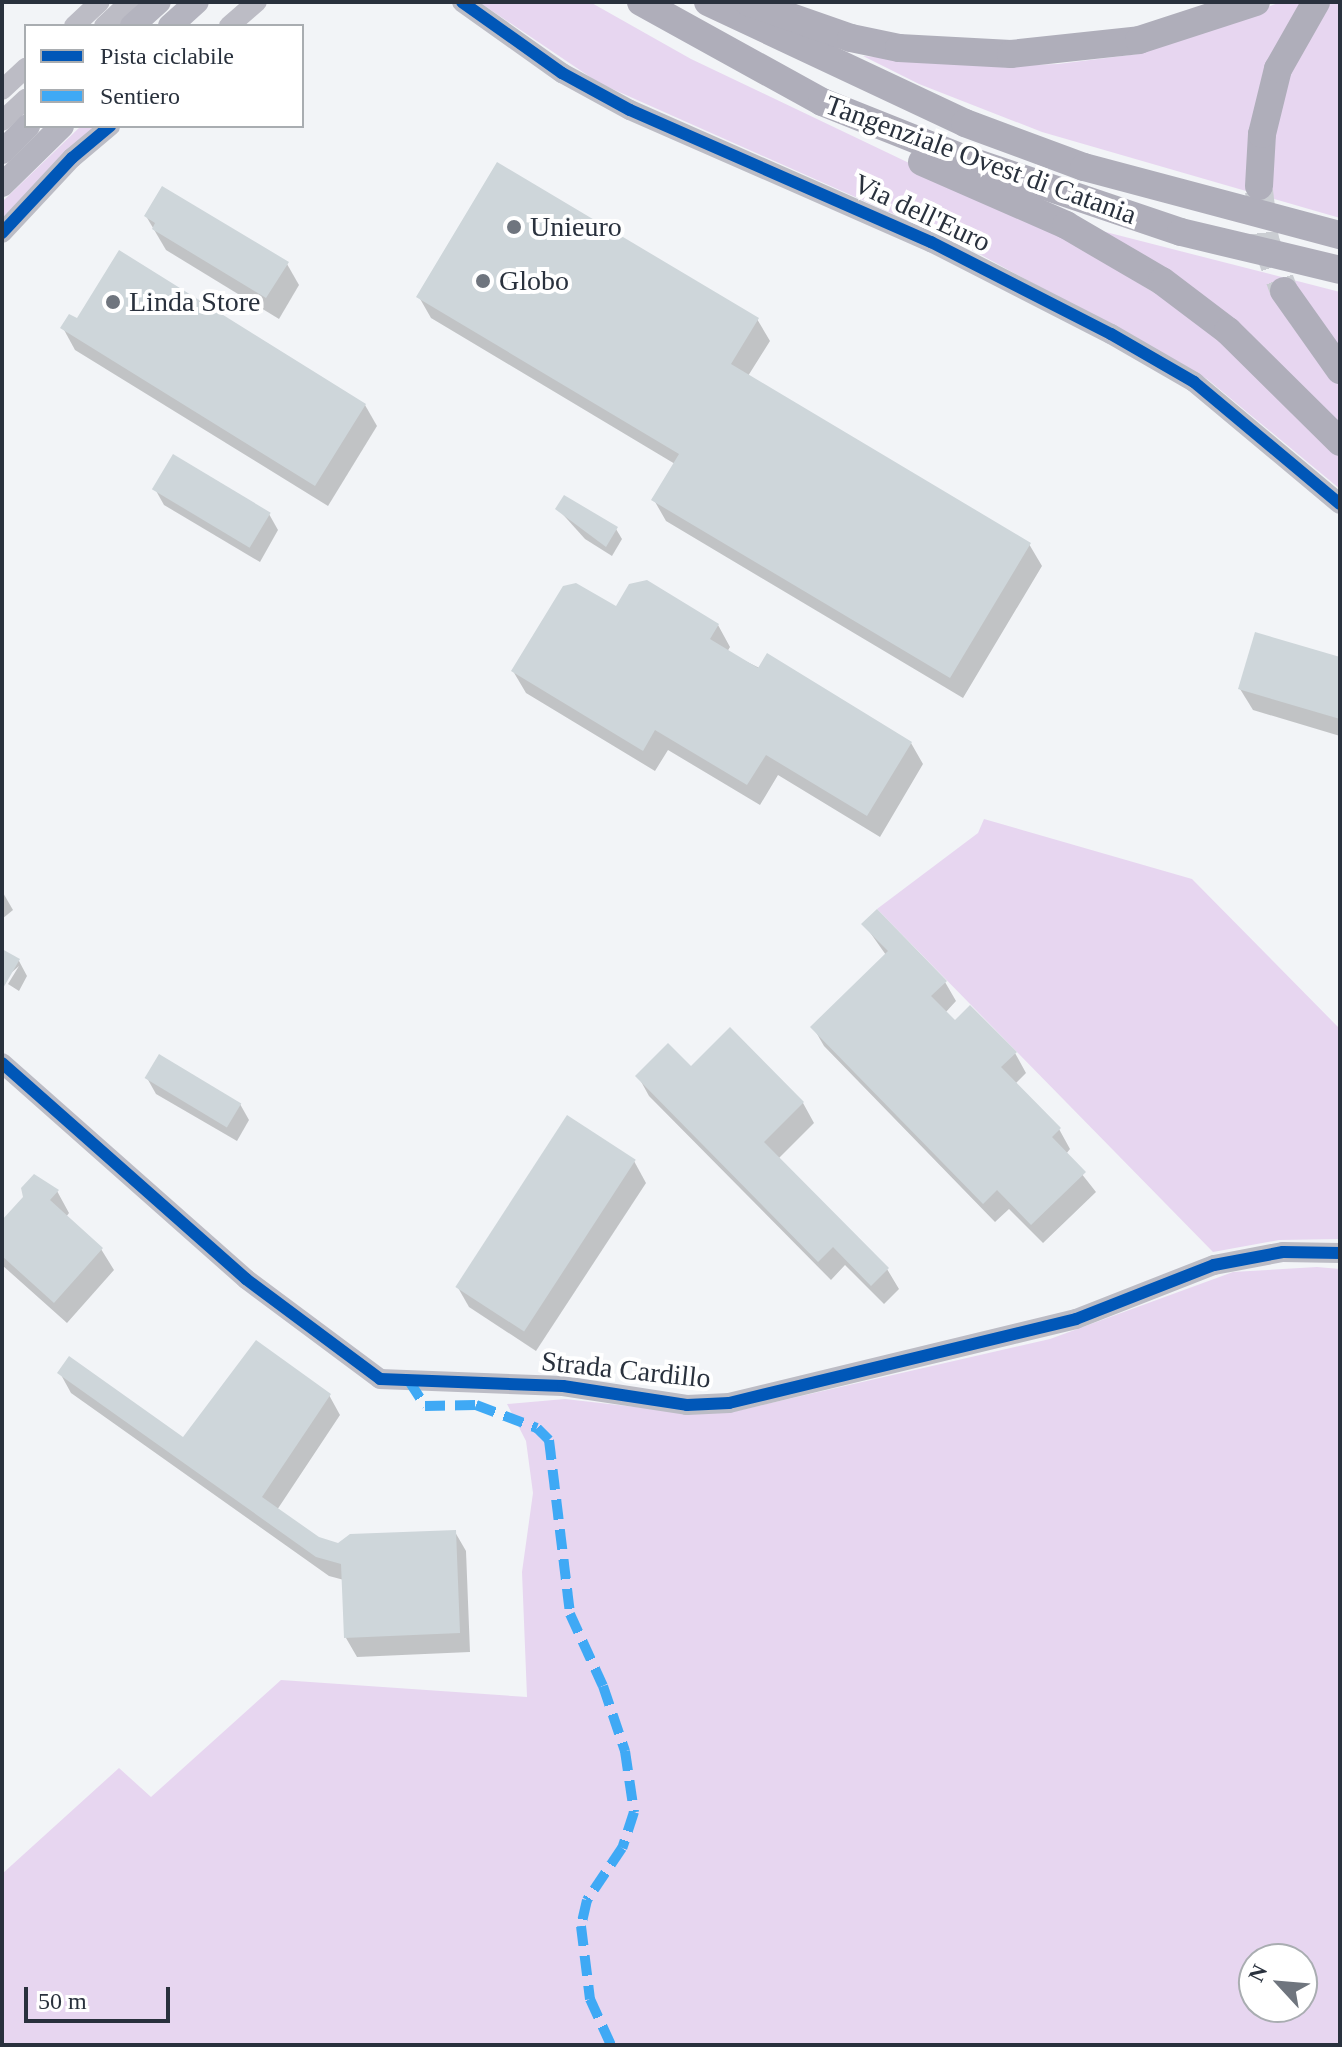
<!DOCTYPE html>
<style>
body{margin:0}
#map{position:relative;width:1342px;height:2047px;overflow:hidden;background:#f2f4f7;font-family:Georgia,serif}
div>[style]{position:absolute}
.green>*{inset:0;background:#e7d6f0}
.shadow>*{inset:0;background:#0003}
.building>*{inset:0;background:#ced6da;transform-origin:0 0}
.highway-tunnel>*{height:28px;margin-top:-14px;transform-origin:0;background:repeating-linear-gradient(90deg,#cacdd2 0 28px,transparent 0 42px)}
.minor>*{height:20px;margin:-10px;padding:0 10px;transform-origin:10px;border-radius:10px;background:#bcbcc5}
.major>*{height:24px;margin:-12px;padding:0 12px;transform-origin:12px;border-radius:12px;background:#b4b4bf}
.highway>*{height:28px;margin:-14px;padding:0 14px;transform-origin:14px;border-radius:14px;background:#afaeba}
.quiet>*{height:10px;margin-top:-5px;transform-origin:0;background:repeating-linear-gradient(90deg,#3fa9f5 0 20px,transparent 0 30px)}
.cycleway>*{height:12px;margin:-6px;padding:0 6px;transform-origin:6px;border-radius:6px;background:#0057b8}
.dots>*{width:22px;height:22px;translate:-50% -50%;box-sizing:border-box;border:4px solid #fff;border-radius:50%}
span{translate:-50% -50%;white-space:nowrap;text-align:center;line-height:1.15;-webkit-text-stroke:8px #fff;paint-order:stroke}
.street-label{font-size:28px;color:#29313d}
.poi-label{font-size:28px;color:#29313d}
.left{translate:0 -50%;text-align:left}
.frame{position:absolute;inset:0;border:4px solid #29313d;pointer-events:none}
.legend{position:absolute;left:24px;top:24px;width:280px;height:104px;box-sizing:border-box;background:#fff;border:2px solid #a9adb1;margin:0;padding:10px 14px;list-style:none;font-size:24px;color:#29313d}
.legend li{display:flex;align-items:center;gap:16px;height:40px}
.legend b{width:40px;border:2px solid #a9adb1}
.north{position:absolute;left:1238px;top:1943px;width:80px;height:80px;box-sizing:border-box;background:#fff;border:2px solid #a9adb1;border-radius:50%;rotate:296deg;font-size:22px;font-weight:700;line-height:32px;text-align:center;color:#29313d}
.north::after{content:'';display:block;margin:auto;width:28px;height:36px;background:#6f757e;clip-path:polygon(50% 0,100% 100%,50% 72%,0 100%)}
.scale{position:absolute;left:24px;top:1987px;width:146px;height:36px;box-sizing:border-box;border:4px solid #29313d;border-top:0;padding-left:10px;font-size:24px;line-height:28px;white-space:nowrap;color:#29313d;-webkit-text-stroke:6px #fff;paint-order:stroke}
</style>
<div id="map">
<div class="green">
<i style="clip-path:polygon(479px 2px,590px 2px,691px 59px,1058px 234px,1199px 320px,1340px 455px,1340px 489px,1207px 379px,963px 245px,599px 83px)"></i>
<i style="clip-path:polygon(1281px 2px,1305px 2px,1278px 95px,1327px 2px,1340px 2px,1340px 218px,1042px 132px,919px 84px,863px 56px,998px 66px,1058px 64px,1138px 54px)"></i>
<i style="clip-path:polygon(81px 126px,96px 126px,2px 219px,2px 202px)"></i>
<i style="clip-path:polygon(1094px 229px,1340px 292px,1340px 359px,1273px 288px,1291px 325px,1340px 387px,1340px 431px)"></i>
<i style="clip-path:polygon(984px 819px,1192px 879px,1340px 1029px,1340px 1239px,1279px 1240px,1213px 1252px,877px 909px,978px 833px)"></i>
<i style="clip-path:polygon(evenodd,1317px 1267px,1340px 1269px,1340px 2045px,2px 2045px,2px 1874px,119px 1768px,151px 1797px,281px 1680px,527px 1697px,522px 1572px,533px 1493px,526px 1441px,507px 1404px,565px 1399px,689px 1413px,732px 1412px,1050px 1339px,1233px 1272px,1317px 1267px,1254px 1959px,1302px 1959px,1302px 2007px,1254px 2007px,1254px 1959px)"></i>
</div>
<div class="shadow">
<i style="clip-path:polygon(146px 216px,287px 264px,299px 285px,279px 319px,166px 250px)"></i>
<i style="clip-path:polygon(419px 297px,757px 319px,770px 341px,748px 376px,1029px 544px,1042px 566px,963px 698px,666px 521px,654px 500px,675px 464px,431px 318px)"></i>
<i style="clip-path:polygon(63px 328px,365px 405px,377px 426px,328px 506px,75px 350px)"></i>
<i style="clip-path:polygon(155px 489px,269px 514px,278px 530px,260px 562px,164px 505px)"></i>
<i style="clip-path:polygon(558px 509px,616px 529px,622px 539px,612px 556px,585px 539px)"></i>
<i style="clip-path:polygon(617px 609px,718px 625px,730px 647px,727px 652px,911px 743px,923px 764px,880px 837px,778px 775px,760px 805px,668px 750px,655px 771px,526px 693px,513px 671px)"></i>
<i style="clip-path:polygon(1340px 659px,1340px 736px,1253px 710px,1240px 689px)"></i>
<i style="clip-path:polygon(2px 891px,13px 910px,2px 919px)"></i>
<i style="clip-path:polygon(864px 924px,945px 982px,956px 1001px,945px 1013px,955px 1023px,1015px 1053px,1026px 1073px,1015px 1084px,1059px 1129px,1070px 1149px,1066px 1154px,1096px 1192px,1043px 1243px,1009px 1209px,995px 1222px,824px 1046px,813px 1027px,886px 955px)"></i>
<i style="clip-path:polygon(2px 951px,19px 961px,27px 976px,19px 991px,8px 984px,19px 966px,2px 981px)"></i>
<i style="clip-path:polygon(730px 1030px,803px 1103px,814px 1123px,778px 1159px,887px 1269px,899px 1289px,884px 1304px,845px 1265px,831px 1280px,649px 1096px,638px 1076px,691px 1069px)"></i>
<i style="clip-path:polygon(147px 1078px,240px 1104px,249px 1120px,237px 1141px,156px 1094px)"></i>
<i style="clip-path:polygon(634px 1161px,646px 1183px,536px 1351px,469px 1307px,457px 1286px)"></i>
<i style="clip-path:polygon(57px 1191px,69px 1213px,66px 1217px,101px 1249px,114px 1270px,67px 1323px,2px 1265px,2px 1223px)"></i>
<i style="clip-path:polygon(60px 1373px,183px 1440px,329px 1395px,340px 1415px,277px 1510px,318px 1539px,338px 1545px,455px 1532px,466px 1551px,470px 1652px,357px 1657px,346px 1638px,344px 1580px,329px 1576px,71px 1393px)"></i>
</div>
<div class="building">
<i style="clip-path:polygon(497px 162px,759px 318px,731px 364px,1031px 543px,950px 678px,651px 500px,679px 454px,416px 297px)"></i>
<i style="clip-path:polygon(162px 186px,289px 262px,266px 298px,152px 229px,155px 223px,144px 216px)"></i>
<i style="clip-path:polygon(119px 250px,366px 404px,315px 486px,60px 328px,69px 314px,77px 318px)"></i>
<i style="left:173px;top:454px;width:114px;height:41px;rotate:31deg"></i>
<i style="clip-path:polygon(564px 495px,618px 527px,606px 547px,555px 509px)"></i>
<i style="clip-path:polygon(647px 580px,719px 624px,710px 639px,758px 668px,767px 653px,912px 742px,867px 816px,766px 755px,747px 785px,655px 730px,643px 751px,511px 671px,563px 586px,576px 583px,616px 606px,629px 584px)"></i>
<i style="clip-path:polygon(1255px 632px,1340px 657px,1340px 719px,1238px 689px)"></i>
<i style="clip-path:polygon(877px 909px,947px 981px,931px 996px,955px 1020px,970px 1005px,1017px 1052px,1001px 1067px,1061px 1128px,1052px 1137px,1086px 1172px,1031px 1225px,997px 1190px,983px 1204px,810px 1027px,888px 951px,861px 924px)"></i>
<i style="clip-path:polygon(2px 949px,20px 959px,2px 990px)"></i>
<i style="clip-path:polygon(730px 1027px,804px 1102px,764px 1142px,889px 1268px,871px 1286px,833px 1247px,818px 1262px,635px 1076px,668px 1043px,691px 1066px)"></i>
<i style="left:159px;top:1054px;width:96px;height:28px;rotate:31deg"></i>
<i style="left:567px;top:1115px;width:82px;height:205px;rotate:33deg"></i>
<i style="clip-path:polygon(34px 1174px,59px 1190px,50px 1200px,103px 1248px,54px 1303px,2px 1256px,2px 1220px,23px 1197px,21px 1188px)"></i>
<i style="clip-path:polygon(256px 1340px,331px 1394px,262px 1497px,319px 1537px,338px 1543px,350px 1534px,456px 1530px,460px 1633px,344px 1638px,341px 1564px,316px 1557px,57px 1373px,69px 1356px,183px 1437px)"></i>
</div>
<div class="highway-tunnel">
<i style="left:1259px;top:191px;width:49px;rotate:83deg"></i>
<i style="left:1265px;top:240px;width:54px;rotate:69.6deg"></i>
</div>
<div class="minor">
<i style="left:462px;top:2px;width:123px;rotate:35.4deg"></i>
<i style="left:562px;top:73px;width:77px;rotate:28.6deg"></i>
<i style="left:630px;top:110px;width:329px;rotate:23.7deg"></i>
<i style="left:931px;top:242px;width:202px;rotate:27.1deg"></i>
<i style="left:1111px;top:334px;width:96px;rotate:30deg"></i>
<i style="left:1194px;top:382px;width:190px;rotate:39.9deg"></i>
<i style="left:74px;top:26px;width:35px;rotate:-43deg"></i>
<i style="left:104px;top:26px;width:35px;rotate:-43deg"></i>
<i style="left:229px;top:26px;width:37px;rotate:-41deg"></i>
<i style="left:2px;top:90px;width:33px;rotate:-43deg"></i>
<i style="left:2px;top:121px;width:33px;rotate:-43deg"></i>
<i style="left:2px;top:233px;width:103px;rotate:-47deg"></i>
<i style="left:72px;top:158px;width:50px;rotate:-40.1deg"></i>
<i style="left:2px;top:1063px;width:326px;rotate:41.5deg"></i>
<i style="left:246px;top:1279px;width:167px;rotate:36.7deg"></i>
<i style="left:380px;top:1379px;width:183px;rotate:2.2deg"></i>
<i style="left:563px;top:1386px;width:125px;rotate:8.7deg"></i>
<i style="left:687px;top:1405px;width:42px;rotate:-2.7deg"></i>
<i style="left:729px;top:1403px;width:357px;rotate:-13.6deg"></i>
<i style="left:1076px;top:1319px;width:148px;rotate:-21.4deg"></i>
<i style="left:1214px;top:1265px;width:70px;rotate:-10.7deg"></i>
<i style="left:1283px;top:1252px;width:57px;rotate:1deg"></i>
</div>
<div class="major">
<i style="left:132px;top:26px;width:36px;rotate:-42deg"></i>
<i style="left:170px;top:26px;width:36px;rotate:-42deg"></i>
<i style="left:2px;top:152px;width:37px;rotate:-45deg"></i>
<i style="left:2px;top:185px;width:84px;rotate:-44.5deg"></i>
</div>
<div class="highway">
<i style="left:641px;top:2px;width:207px;rotate:28.9deg"></i>
<i style="left:822px;top:102px;width:151px;rotate:21.8deg"></i>
<i style="left:962px;top:158px;width:231px;rotate:18.7deg"></i>
<i style="left:1181px;top:232px;width:163px;rotate:13.4deg"></i>
<i style="left:708px;top:2px;width:284px;rotate:25.2deg"></i>
<i style="left:965px;top:123px;width:127px;rotate:20.3deg"></i>
<i style="left:1084px;top:167px;width:265px;rotate:14.9deg"></i>
<i style="left:748px;top:2px;width:109px;rotate:19.3deg"></i>
<i style="left:851px;top:38px;width:49px;rotate:11.8deg"></i>
<i style="left:899px;top:48px;width:112px;rotate:3.1deg"></i>
<i style="left:1011px;top:54px;width:129px;rotate:-6.2deg"></i>
<i style="left:1139px;top:40px;width:123px;rotate:-18deg"></i>
<i style="left:922px;top:162px;width:157px;rotate:23.6deg"></i>
<i style="left:1066px;top:225px;width:111px;rotate:30.3deg"></i>
<i style="left:1162px;top:281px;width:83px;rotate:37.1deg"></i>
<i style="left:1228px;top:331px;width:158px;rotate:44.7deg"></i>
<i style="left:1259px;top:186px;width:52px;rotate:-86.7deg"></i>
<i style="left:1262px;top:134px;width:67px;rotate:-76.2deg"></i>
<i style="left:1278px;top:69px;width:77px;rotate:-60.4deg"></i>
<i style="left:1284px;top:291px;width:97px;rotate:54.7deg"></i>
</div>
<div class="quiet">
<i style="left:409px;top:1381px;width:30px;rotate:57deg"></i>
<i style="left:425px;top:1406px;width:51px;rotate:-1.1deg"></i>
<i style="left:476px;top:1405px;width:65px;rotate:20.7deg"></i>
<i style="left:537px;top:1428px;width:17px;rotate:45deg"></i>
<i style="left:549px;top:1440px;width:175px;rotate:83.1deg"></i>
<i style="left:570px;top:1614px;width:79px;rotate:65.4deg"></i>
<i style="left:603px;top:1686px;width:69px;rotate:71.3deg"></i>
<i style="left:625px;top:1751px;width:62px;rotate:81.6deg"></i>
<i style="left:634px;top:1812px;width:38px;rotate:108deg"></i>
<i style="left:622px;top:1848px;width:63px;rotate:123.9deg"></i>
<i style="left:587px;top:1900px;width:27px;rotate:103deg"></i>
<i style="left:581px;top:1926px;width:74px;rotate:83deg"></i>
<i style="left:590px;top:1999px;width:51px;rotate:65.5deg"></i>
</div>
<div class="cycleway">
<i style="left:462px;top:2px;width:123px;rotate:35.4deg"></i>
<i style="left:562px;top:73px;width:77px;rotate:28.6deg"></i>
<i style="left:630px;top:110px;width:329px;rotate:23.7deg"></i>
<i style="left:931px;top:242px;width:202px;rotate:27.1deg"></i>
<i style="left:1111px;top:334px;width:96px;rotate:30deg"></i>
<i style="left:1194px;top:382px;width:190px;rotate:39.9deg"></i>
<i style="left:2px;top:233px;width:103px;rotate:-47deg"></i>
<i style="left:72px;top:158px;width:50px;rotate:-40.1deg"></i>
<i style="left:2px;top:1063px;width:326px;rotate:41.5deg"></i>
<i style="left:246px;top:1279px;width:167px;rotate:36.7deg"></i>
<i style="left:380px;top:1379px;width:183px;rotate:2.2deg"></i>
<i style="left:563px;top:1386px;width:125px;rotate:8.7deg"></i>
<i style="left:687px;top:1405px;width:42px;rotate:-2.7deg"></i>
<i style="left:729px;top:1403px;width:357px;rotate:-13.6deg"></i>
<i style="left:1076px;top:1319px;width:148px;rotate:-21.4deg"></i>
<i style="left:1214px;top:1265px;width:70px;rotate:-10.7deg"></i>
<i style="left:1283px;top:1252px;width:57px;rotate:1deg"></i>
</div>
<div class="dots">
<i style="left:514px;top:227px;background:#6f757e"></i>
<i style="left:483px;top:281px;background:#6f757e"></i>
<i style="left:113px;top:302px;background:#6f757e"></i>
</div>
<div class="street-label">
<span style="left:981px;top:160px;rotate:20deg">Tangenziale Ovest di Catania</span>
<span style="left:922px;top:213px;rotate:25deg">Via dell'Euro</span>
<span style="left:626px;top:1370px;rotate:6deg">Strada Cardillo</span>
</div>
<div class="poi-label">
<span class="left" style="left:530px;top:227px">Unieuro</span>
<span class="left" style="left:499px;top:281px">Globo</span>
<span class="left" style="left:129px;top:302px">Linda Store</span>
</div>
<div class="frame"></div>
<ul class="legend">
<li><b style="height:10px;background:#0057b8"></b>Pista ciclabile</li>
<li><b style="height:10px;background:#3fa9f5"></b>Sentiero</li>
</ul>
<div class="north">N</div>
<div class="scale">50 m</div>
</div>
